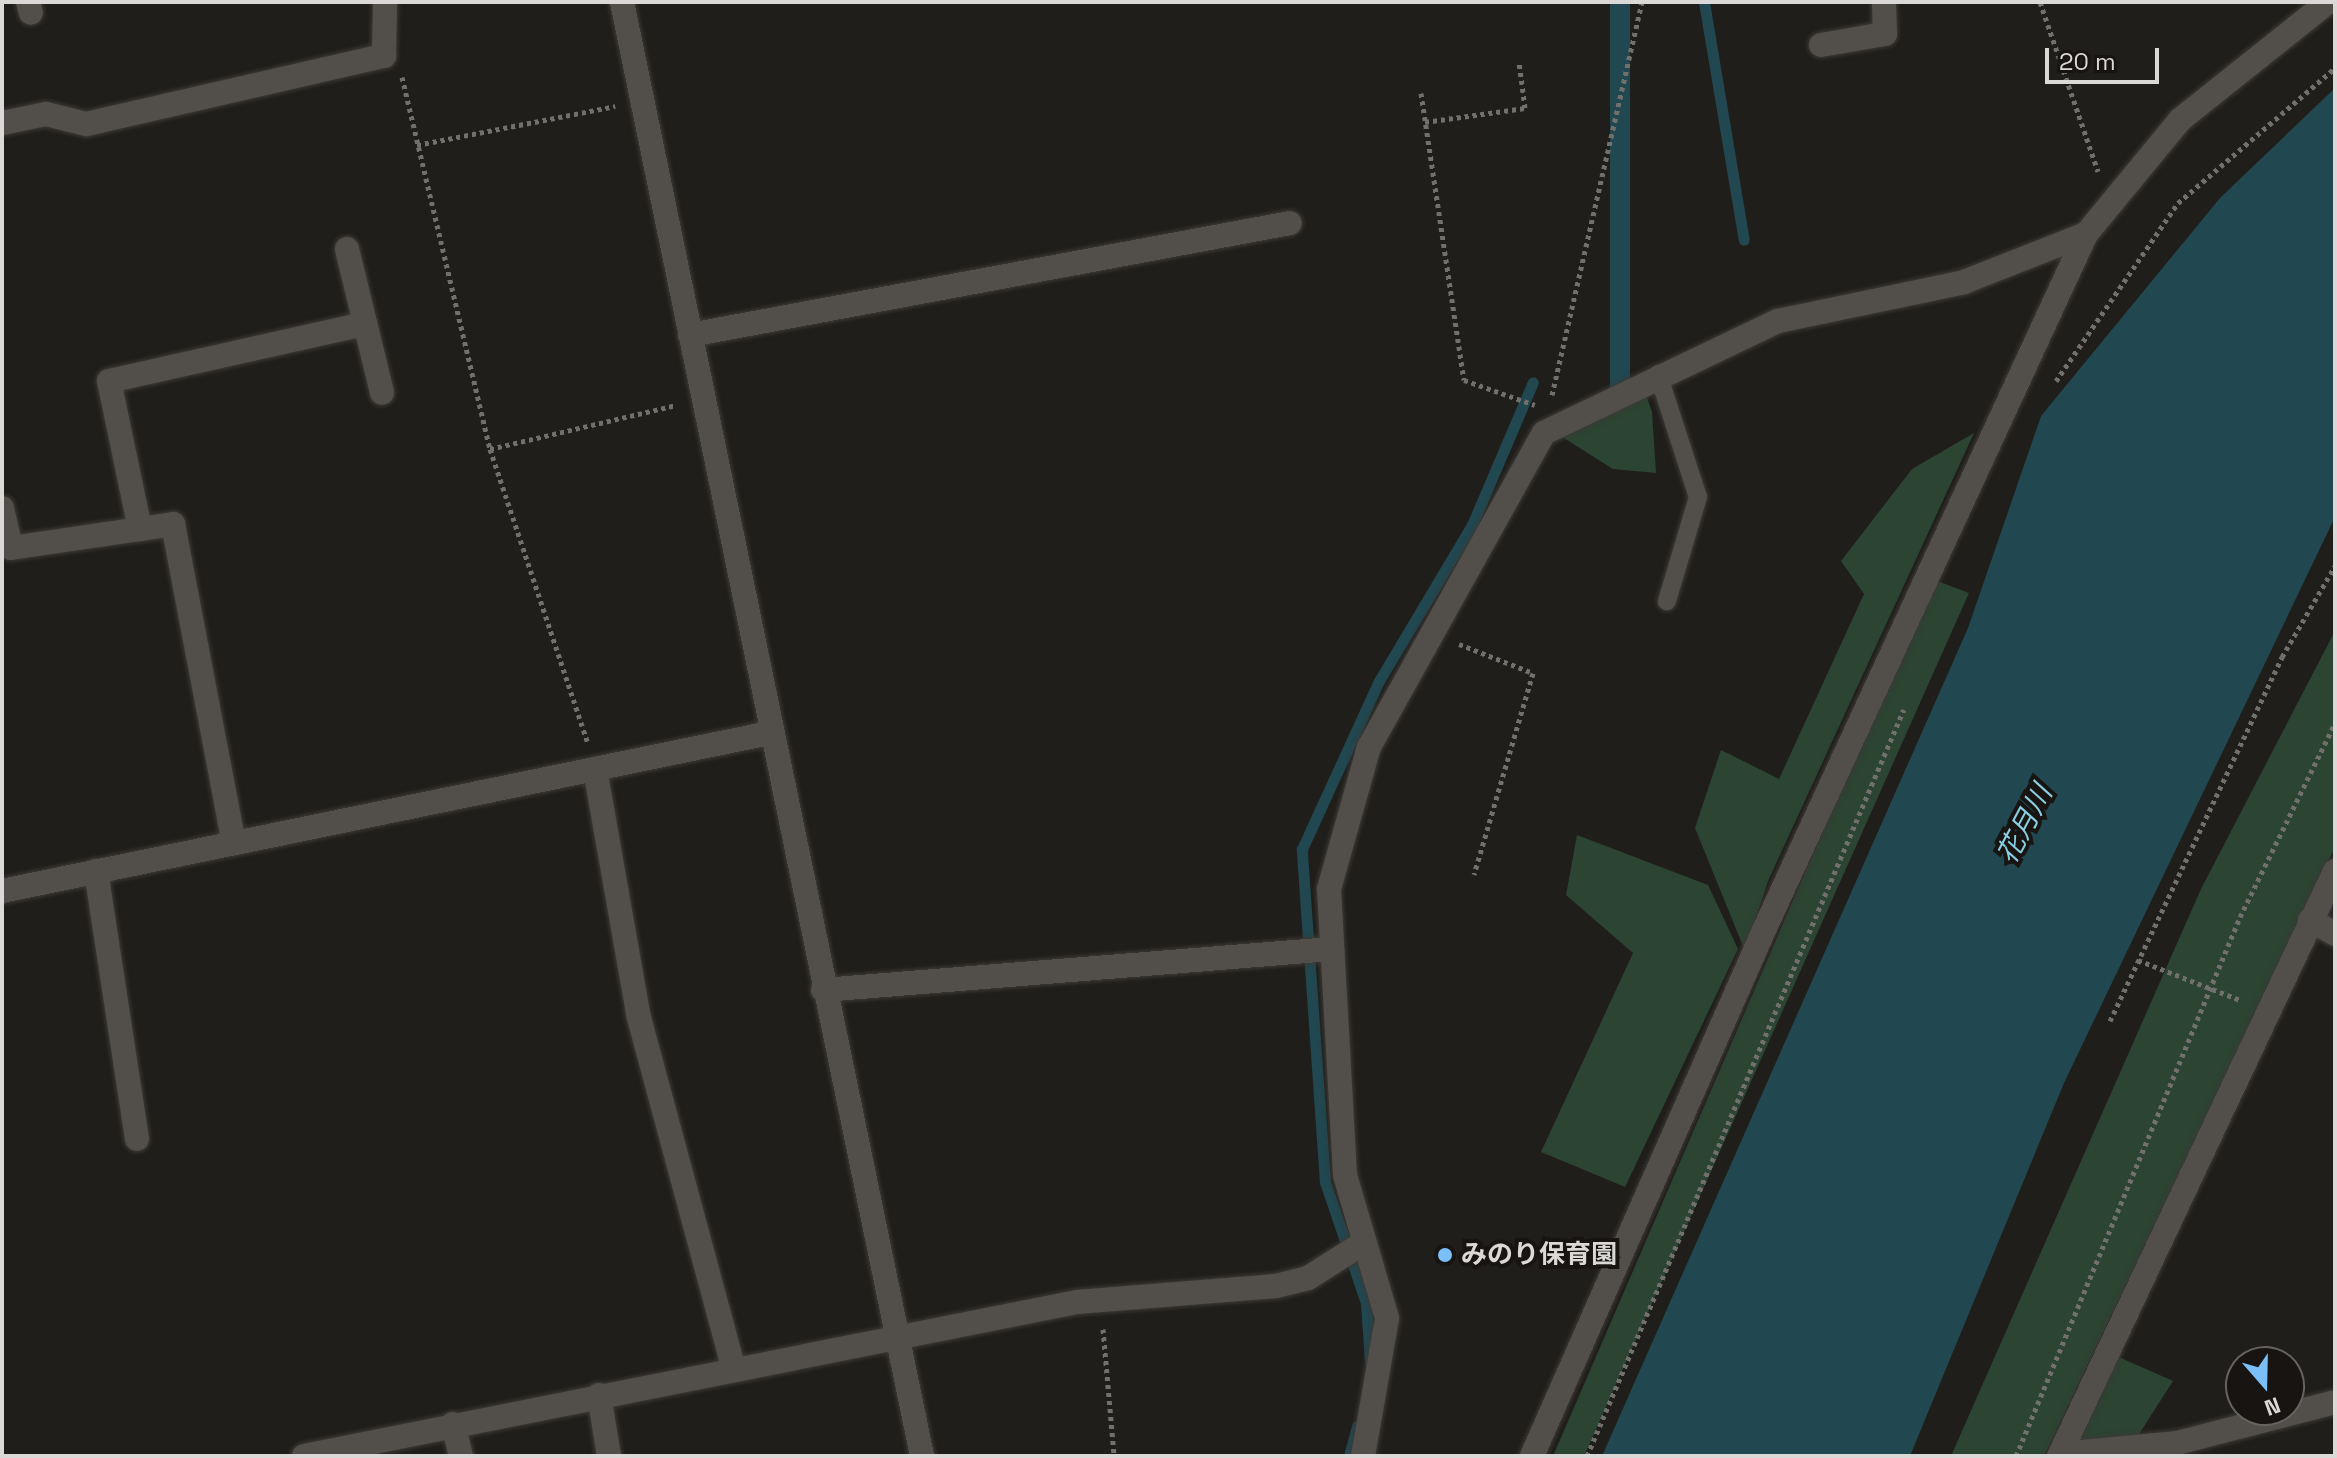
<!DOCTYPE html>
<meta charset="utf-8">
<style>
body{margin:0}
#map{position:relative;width:2337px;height:1458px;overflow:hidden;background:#201e1a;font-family:"Space Grotesk","Noto Sans JP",sans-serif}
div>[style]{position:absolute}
.green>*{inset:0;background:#2c4432}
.water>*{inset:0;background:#214750;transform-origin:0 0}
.stream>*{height:11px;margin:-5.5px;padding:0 5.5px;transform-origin:5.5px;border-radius:5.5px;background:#214750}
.path>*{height:5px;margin-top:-2.5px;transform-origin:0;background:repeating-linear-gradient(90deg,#72706d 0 4px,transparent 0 8px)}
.roads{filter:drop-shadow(0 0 2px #3c3a37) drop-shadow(0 0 2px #3c3a37)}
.lane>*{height:18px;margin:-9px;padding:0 9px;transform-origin:9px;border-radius:9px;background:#524f4b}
.street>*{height:24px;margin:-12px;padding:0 12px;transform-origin:12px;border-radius:12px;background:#524f4b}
.secondary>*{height:24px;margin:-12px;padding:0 12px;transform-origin:12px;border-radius:12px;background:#524f4b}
.dots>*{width:22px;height:22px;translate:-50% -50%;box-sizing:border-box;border:4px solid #171411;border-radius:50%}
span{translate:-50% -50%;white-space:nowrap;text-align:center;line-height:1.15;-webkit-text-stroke:8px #171411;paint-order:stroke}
.poi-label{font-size:26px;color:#dbd9d7;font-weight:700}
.left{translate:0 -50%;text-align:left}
.water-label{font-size:28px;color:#87cfe1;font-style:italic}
.frame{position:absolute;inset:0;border:4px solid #dbd9d7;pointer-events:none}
.north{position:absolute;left:2225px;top:1346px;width:80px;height:80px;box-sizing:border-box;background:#171411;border:2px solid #656360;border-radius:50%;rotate:160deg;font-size:22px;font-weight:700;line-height:32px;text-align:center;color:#dbd9d7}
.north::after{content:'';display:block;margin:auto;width:28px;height:36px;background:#7abff8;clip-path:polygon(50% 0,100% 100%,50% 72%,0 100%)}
.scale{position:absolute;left:2045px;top:48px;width:114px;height:36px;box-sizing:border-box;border:4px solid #dbd9d7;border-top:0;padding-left:10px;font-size:24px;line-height:28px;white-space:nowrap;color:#dbd9d7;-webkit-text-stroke:6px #171411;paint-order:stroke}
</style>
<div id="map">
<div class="green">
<i style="clip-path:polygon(1643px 386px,1652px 412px,1656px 473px,1613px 469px,1559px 435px)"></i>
<i style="clip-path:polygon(1974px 433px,1768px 881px,1745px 951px,1695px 828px,1721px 750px,1779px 779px,1864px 594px,1841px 561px,1912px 469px)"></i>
<i style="clip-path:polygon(1932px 579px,1969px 593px,1584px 1456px,1553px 1456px)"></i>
<i style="clip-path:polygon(2335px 631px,2335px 847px,2044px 1456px,1951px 1456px,2201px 889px)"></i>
<i style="clip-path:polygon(1577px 835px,1708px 885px,1738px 949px,1625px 1187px,1541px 1152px,1633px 953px,1566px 895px)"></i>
<i style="clip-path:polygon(2112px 1354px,2173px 1381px,2134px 1442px,2066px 1450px)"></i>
</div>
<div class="water">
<i style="left:1610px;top:2px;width:20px;height:400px"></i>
<i style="clip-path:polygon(2335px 88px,2335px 517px,2064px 1083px,1910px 1456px,1602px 1456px,1968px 628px,2041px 416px,2220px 198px)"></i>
</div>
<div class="stream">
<i style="left:1704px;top:2px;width:241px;rotate:80.5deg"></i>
<i style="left:1370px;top:1362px;width:59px;rotate:-93.9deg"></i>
<i style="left:1366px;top:1303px;width:128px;rotate:-108.7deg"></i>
<i style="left:1325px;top:1182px;width:334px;rotate:-94deg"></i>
<i style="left:1302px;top:849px;width:185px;rotate:-65.4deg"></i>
<i style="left:1379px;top:681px;width:182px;rotate:-59.2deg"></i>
<i style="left:1472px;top:525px;width:155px;rotate:-66.9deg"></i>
<i style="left:1349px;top:1456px;width:31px;rotate:-75deg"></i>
</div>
<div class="path">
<i style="left:2040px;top:2px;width:179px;rotate:71.1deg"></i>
<i style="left:402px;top:77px;width:382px;rotate:76.7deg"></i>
<i style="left:490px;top:449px;width:308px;rotate:71.6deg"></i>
<i style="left:1421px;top:93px;width:290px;rotate:81.5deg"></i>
<i style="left:1464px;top:380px;width:75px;rotate:19.4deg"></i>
<i style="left:1425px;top:122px;width:101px;rotate:-8deg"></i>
<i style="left:1525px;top:108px;width:46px;rotate:-97.4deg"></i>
<i style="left:417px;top:145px;width:202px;rotate:-11.1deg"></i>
<i style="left:2056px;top:381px;width:216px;rotate:-55.6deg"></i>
<i style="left:2178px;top:203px;width:207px;rotate:-40.7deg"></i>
<i style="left:1552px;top:395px;width:403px;rotate:-77.1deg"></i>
<i style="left:490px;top:449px;width:191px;rotate:-13.3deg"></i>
<i style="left:1459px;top:644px;width:79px;rotate:21.4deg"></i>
<i style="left:1533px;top:673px;width:210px;rotate:106.3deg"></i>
<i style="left:2138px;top:960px;width:110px;rotate:21.4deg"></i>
<i style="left:2110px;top:1021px;width:403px;rotate:-64.7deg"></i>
<i style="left:2282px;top:657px;width:105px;rotate:-59.8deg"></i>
<i style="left:1103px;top:1329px;width:127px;rotate:85deg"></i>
<i style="left:1587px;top:1456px;width:811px;rotate:-67.01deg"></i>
<i style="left:2016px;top:1456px;width:584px;rotate:-67.43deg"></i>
<i style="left:2240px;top:917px;width:216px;rotate:-63.9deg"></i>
</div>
<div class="roads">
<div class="lane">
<i style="left:1658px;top:374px;width:129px;rotate:72deg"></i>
<i style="left:1698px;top:497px;width:109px;rotate:106.6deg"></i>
</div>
<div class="street">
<i style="left:28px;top:2px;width:11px;rotate:75deg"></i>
<i style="left:1821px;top:45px;width:65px;rotate:-9.8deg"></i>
<i style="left:1885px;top:34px;width:32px;rotate:-92deg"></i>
<i style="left:2px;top:123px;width:45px;rotate:-11.6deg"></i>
<i style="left:46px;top:114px;width:41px;rotate:14deg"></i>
<i style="left:86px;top:124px;width:306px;rotate:-12.9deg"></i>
<i style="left:384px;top:56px;width:54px;rotate:-88.9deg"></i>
<i style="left:347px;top:249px;width:148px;rotate:76.3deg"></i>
<i style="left:690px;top:335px;width:610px;rotate:-10.57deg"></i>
<i style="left:2px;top:508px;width:41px;rotate:77.3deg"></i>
<i style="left:11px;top:548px;width:164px;rotate:-8.4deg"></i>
<i style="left:173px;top:524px;width:325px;rotate:79.2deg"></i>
<i style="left:140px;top:529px;width:151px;rotate:-101.8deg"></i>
<i style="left:109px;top:381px;width:262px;rotate:-12.6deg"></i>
<i style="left:595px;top:769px;width:249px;rotate:80deg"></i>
<i style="left:638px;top:1014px;width:369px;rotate:74.9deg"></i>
<i style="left:96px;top:871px;width:271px;rotate:81.3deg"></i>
<i style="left:2px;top:891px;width:784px;rotate:-11.63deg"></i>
<i style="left:2310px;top:920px;width:29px;rotate:29deg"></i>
<i style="left:823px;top:990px;width:511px;rotate:-4.61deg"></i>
<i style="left:599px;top:1395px;width:62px;rotate:80.7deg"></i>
<i style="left:453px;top:1424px;width:33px;rotate:76deg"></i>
<i style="left:2060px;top:1454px;width:118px;rotate:-5.4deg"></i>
<i style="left:2177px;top:1443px;width:163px;rotate:-14.5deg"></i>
<i style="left:304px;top:1456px;width:788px;rotate:-11.27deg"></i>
<i style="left:1077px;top:1302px;width:200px;rotate:-4.6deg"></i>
<i style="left:1276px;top:1286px;width:33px;rotate:-14deg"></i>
<i style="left:1308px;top:1278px;width:67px;rotate:-32.3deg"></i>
<i style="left:1363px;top:1456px;width:140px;rotate:-80.1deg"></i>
<i style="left:1387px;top:1318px;width:149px;rotate:-106.4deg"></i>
<i style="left:1345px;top:1175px;width:286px;rotate:-93.2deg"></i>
<i style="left:1329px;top:889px;width:148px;rotate:-74.3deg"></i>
<i style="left:1369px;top:747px;width:359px;rotate:-60.9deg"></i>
<i style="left:1544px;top:433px;width:259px;rotate:-25.6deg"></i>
<i style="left:1778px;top:321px;width:190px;rotate:-11.8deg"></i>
<i style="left:1964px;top:282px;width:131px;rotate:-21.5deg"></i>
<i style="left:1532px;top:1456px;width:575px;rotate:-66.2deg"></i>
<i style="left:1764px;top:930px;width:767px;rotate:-65.17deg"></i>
<i style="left:2086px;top:234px;width:148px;rotate:-50.5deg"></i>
<i style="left:2180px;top:120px;width:189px;rotate:-38.6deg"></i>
<i style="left:2059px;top:1456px;width:647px;rotate:-64.74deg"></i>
</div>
<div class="secondary">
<i style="left:622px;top:2px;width:1485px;rotate:78.34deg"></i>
</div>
</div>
<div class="dots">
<i style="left:1445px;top:1255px;background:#7abff8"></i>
</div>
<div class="poi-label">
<span class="left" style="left:1461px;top:1255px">みのり保育園</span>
</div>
<div class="water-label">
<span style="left:2024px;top:824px;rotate:-62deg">花月川</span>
</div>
<div class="frame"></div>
<div class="north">N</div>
<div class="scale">20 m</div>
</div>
